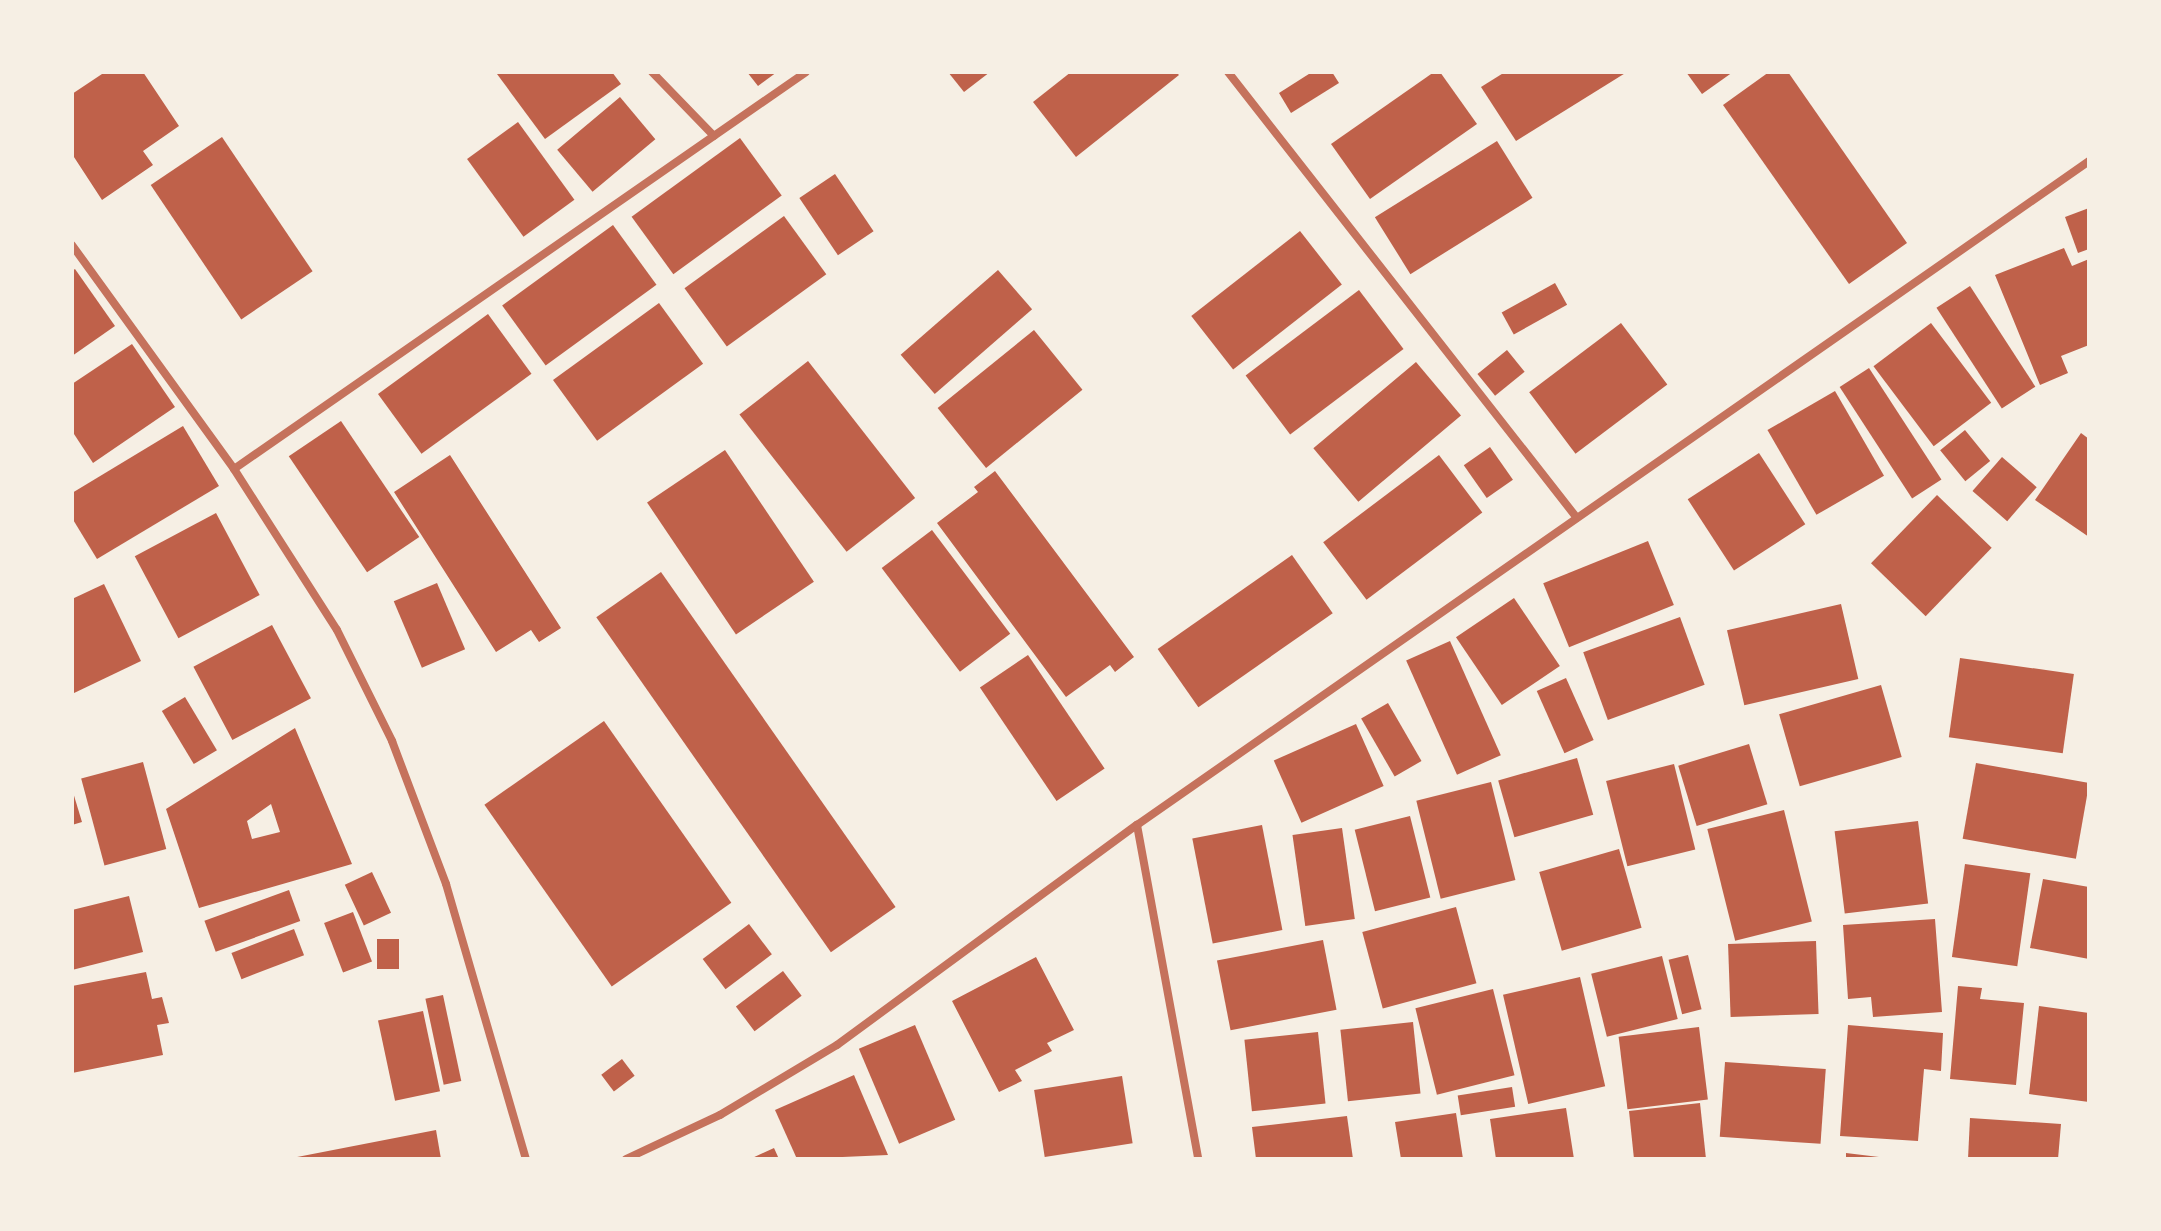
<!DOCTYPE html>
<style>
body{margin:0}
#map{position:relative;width:2161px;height:1231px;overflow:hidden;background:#f6efe4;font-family:Montserrat,sans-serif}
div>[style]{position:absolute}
.building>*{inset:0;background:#bf614a;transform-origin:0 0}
.minor>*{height:8px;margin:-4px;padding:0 4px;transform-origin:4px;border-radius:4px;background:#c5725c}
span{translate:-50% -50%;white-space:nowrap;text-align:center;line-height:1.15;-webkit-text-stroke:8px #f6efe4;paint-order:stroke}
.frame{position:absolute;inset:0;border:74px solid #f6efe4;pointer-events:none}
</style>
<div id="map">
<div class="building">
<i style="clip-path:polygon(105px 72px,143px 72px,179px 126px,143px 151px,153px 165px,102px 200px,72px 154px,72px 94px)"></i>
<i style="clip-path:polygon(612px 72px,621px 84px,545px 139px,497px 74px)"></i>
<i style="clip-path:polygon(747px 72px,777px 72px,758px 86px)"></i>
<i style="clip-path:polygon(948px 72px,990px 72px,964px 92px)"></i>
<i style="clip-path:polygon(1071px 72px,1176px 72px,1179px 75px,1076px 157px,1033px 102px)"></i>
<i style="clip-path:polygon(1312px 72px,1332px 72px,1339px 83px,1291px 113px,1279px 93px)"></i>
<i style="clip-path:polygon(1434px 72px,1440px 72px,1477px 124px,1370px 199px,1331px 144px)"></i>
<i style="clip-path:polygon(1505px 72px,1627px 72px,1516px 141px,1481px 87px)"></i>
<i style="clip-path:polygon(1686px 72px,1733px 72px,1702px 94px)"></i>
<i style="clip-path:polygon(1769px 72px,1788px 72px,1907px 243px,1849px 284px,1723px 105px)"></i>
<i style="left:620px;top:97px;width:55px;height:82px;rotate:50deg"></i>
<i style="left:518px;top:122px;width:96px;height:63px;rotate:54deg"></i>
<i style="left:222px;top:137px;width:162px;height:86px;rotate:56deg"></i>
<i style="left:740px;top:138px;width:71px;height:134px;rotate:54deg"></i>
<i style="left:1497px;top:141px;width:67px;height:144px;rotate:58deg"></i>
<i style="left:835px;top:174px;width:69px;height:43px;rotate:56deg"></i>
<i style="clip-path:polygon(2089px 208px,2089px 249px,2078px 253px,2065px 217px)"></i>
<i style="left:784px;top:216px;width:72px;height:123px;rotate:54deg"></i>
<i style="left:613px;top:225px;width:74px;height:137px;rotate:54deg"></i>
<i style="left:1300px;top:231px;width:68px;height:138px;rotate:52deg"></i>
<i style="clip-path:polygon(2064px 248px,2072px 266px,2089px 259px,2089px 345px,2061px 356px,2068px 373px,2040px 385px,1995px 275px)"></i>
<i style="clip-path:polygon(75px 269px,115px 326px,72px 356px,72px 271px)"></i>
<i style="left:998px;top:270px;width:52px;height:129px;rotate:49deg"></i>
<i style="left:1555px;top:283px;width:25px;height:61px;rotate:61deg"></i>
<i style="left:1970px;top:286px;width:120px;height:40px;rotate:57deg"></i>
<i style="left:1359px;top:290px;width:74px;height:142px;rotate:53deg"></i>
<i style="left:659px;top:303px;width:75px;height:131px;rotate:54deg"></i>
<i style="left:488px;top:314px;width:74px;height:136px;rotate:54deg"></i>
<i style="left:1621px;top:323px;width:77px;height:115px;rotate:53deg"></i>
<i style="left:1931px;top:323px;width:100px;height:72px;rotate:53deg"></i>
<i style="left:1034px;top:330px;width:77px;height:124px;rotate:51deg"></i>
<i style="clip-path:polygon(132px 344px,175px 407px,93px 463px,72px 431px,72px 384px)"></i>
<i style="left:1507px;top:350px;width:28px;height:38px;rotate:51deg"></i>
<i style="left:808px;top:361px;width:174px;height:87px;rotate:52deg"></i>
<i style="left:1416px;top:362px;width:70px;height:134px;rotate:50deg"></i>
<i style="left:1869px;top:368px;width:133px;height:35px;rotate:57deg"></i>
<i style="left:1835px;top:391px;width:98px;height:78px;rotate:60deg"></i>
<i style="left:341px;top:421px;width:140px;height:63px;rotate:56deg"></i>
<i style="clip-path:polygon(183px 426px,219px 486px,97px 559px,72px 518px,72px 493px)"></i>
<i style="left:1965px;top:430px;width:40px;height:32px;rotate:51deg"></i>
<i style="clip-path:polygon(2081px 433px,2089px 439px,2089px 537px,2035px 500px)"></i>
<i style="left:1490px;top:447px;width:40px;height:32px;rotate:55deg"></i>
<i style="left:725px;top:450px;width:159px;height:94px;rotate:56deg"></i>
<i style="left:1759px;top:453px;width:85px;height:85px;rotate:57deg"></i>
<i style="clip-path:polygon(450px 455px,561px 628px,539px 642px,531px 630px,496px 652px,394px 492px)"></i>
<i style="left:1439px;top:455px;width:72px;height:145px;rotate:53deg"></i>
<i style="left:2002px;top:457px;width:46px;height:45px;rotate:41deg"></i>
<i style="clip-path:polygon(995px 471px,1134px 657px,1115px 672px,1110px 665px,1066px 697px,937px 523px,978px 492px,974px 487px)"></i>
<i style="left:1937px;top:495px;width:76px;height:95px;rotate:44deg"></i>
<i style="left:216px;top:513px;width:93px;height:92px;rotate:62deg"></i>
<i style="left:932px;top:530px;width:130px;height:63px;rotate:53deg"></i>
<i style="left:1648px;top:541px;width:69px;height:113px;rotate:68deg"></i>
<i style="left:1292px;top:555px;width:71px;height:164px;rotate:55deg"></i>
<i style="left:661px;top:572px;width:409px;height:79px;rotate:55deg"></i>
<i style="left:437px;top:583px;width:72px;height:47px;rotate:67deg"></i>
<i style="clip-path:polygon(104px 584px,141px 661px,72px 694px,72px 599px)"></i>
<i style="left:1514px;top:598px;width:82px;height:70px;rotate:56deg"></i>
<i style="left:1841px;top:604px;width:77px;height:117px;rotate:77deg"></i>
<i style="left:1680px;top:617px;width:72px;height:103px;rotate:70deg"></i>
<i style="left:272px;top:625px;width:83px;height:89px;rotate:62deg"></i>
<i style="left:1450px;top:641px;width:125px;height:48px;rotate:66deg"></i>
<i style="left:1028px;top:655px;width:137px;height:58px;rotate:56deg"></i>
<i style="left:1960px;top:658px;width:115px;height:80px;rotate:8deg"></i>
<i style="left:1566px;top:678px;width:68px;height:32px;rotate:66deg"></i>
<i style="left:1881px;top:685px;width:75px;height:106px;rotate:74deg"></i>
<i style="left:185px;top:697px;width:62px;height:27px;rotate:59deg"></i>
<i style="left:1388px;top:703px;width:67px;height:31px;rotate:60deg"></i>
<i style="left:604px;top:721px;width:222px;height:146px;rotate:55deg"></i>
<i style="left:1356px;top:724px;width:68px;height:90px;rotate:66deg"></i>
<i style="clip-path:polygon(evenodd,295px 728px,352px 864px,199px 908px,166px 809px,295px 728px,271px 804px,280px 832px,252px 839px,247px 821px,271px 804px)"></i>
<i style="left:1749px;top:744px;width:63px;height:74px;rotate:73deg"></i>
<i style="left:1577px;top:758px;width:59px;height:82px;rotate:74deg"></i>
<i style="left:143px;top:762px;width:90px;height:64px;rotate:75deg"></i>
<i style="left:1976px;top:763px;width:115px;height:77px;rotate:10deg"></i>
<i style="left:1674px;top:764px;width:88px;height:70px;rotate:76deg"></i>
<i style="left:1491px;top:782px;width:101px;height:77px;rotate:76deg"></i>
<i style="clip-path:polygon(72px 789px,82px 822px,72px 825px)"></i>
<i style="left:1784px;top:810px;width:115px;height:79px;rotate:76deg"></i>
<i style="left:1410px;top:816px;width:84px;height:57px;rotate:76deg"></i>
<i style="left:1918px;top:821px;width:83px;height:84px;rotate:83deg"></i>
<i style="left:1262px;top:825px;width:107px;height:71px;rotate:79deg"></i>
<i style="left:1342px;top:828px;width:92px;height:50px;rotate:82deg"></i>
<i style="left:1619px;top:849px;width:82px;height:83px;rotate:74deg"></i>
<i style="left:1965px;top:864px;width:66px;height:94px;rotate:8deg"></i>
<i style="left:372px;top:872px;width:45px;height:30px;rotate:65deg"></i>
<i style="clip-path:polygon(2043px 879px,2089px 887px,2089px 959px,2030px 948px)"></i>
<i style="left:289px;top:890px;width:33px;height:90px;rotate:70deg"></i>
<i style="clip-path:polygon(129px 896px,143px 952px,72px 970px,72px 910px)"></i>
<i style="left:1456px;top:907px;width:79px;height:97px;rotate:75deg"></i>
<i style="left:353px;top:912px;width:53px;height:31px;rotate:69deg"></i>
<i style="clip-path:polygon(1935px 919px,1942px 1012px,1873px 1017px,1871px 997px,1848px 999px,1843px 925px)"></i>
<i style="left:749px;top:924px;width:38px;height:58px;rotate:53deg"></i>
<i style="left:294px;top:929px;width:28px;height:67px;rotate:69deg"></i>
<i style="left:377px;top:939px;width:22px;height:30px"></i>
<i style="left:1323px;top:940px;width:71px;height:108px;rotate:79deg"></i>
<i style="left:1816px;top:941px;width:73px;height:88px;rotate:88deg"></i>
<i style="left:1688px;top:955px;width:56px;height:20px;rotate:76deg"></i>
<i style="left:1662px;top:956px;width:65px;height:73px;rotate:76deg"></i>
<i style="clip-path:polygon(1036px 957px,1074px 1030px,1047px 1043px,1052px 1051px,1015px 1070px,1022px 1081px,999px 1092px,952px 1001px)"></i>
<i style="left:783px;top:971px;width:31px;height:59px;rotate:53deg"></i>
<i style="clip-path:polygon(146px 972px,152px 999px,162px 997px,169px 1023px,157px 1025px,163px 1055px,72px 1073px,72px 986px)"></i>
<i style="left:1580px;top:977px;width:112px;height:79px;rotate:77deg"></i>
<i style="clip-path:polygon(1958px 986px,1982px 988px,1980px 999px,2024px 1003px,2016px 1085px,1950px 1079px)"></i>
<i style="left:1493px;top:989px;width:89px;height:80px;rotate:76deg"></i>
<i style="left:443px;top:995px;width:88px;height:18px;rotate:78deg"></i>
<i style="clip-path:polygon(2039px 1006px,2089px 1013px,2089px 1102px,2029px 1094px)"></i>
<i style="left:423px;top:1011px;width:82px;height:46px;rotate:78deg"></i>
<i style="left:1413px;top:1022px;width:72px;height:73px;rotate:84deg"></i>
<i style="left:915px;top:1025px;width:103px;height:61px;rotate:67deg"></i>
<i style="clip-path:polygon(1848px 1025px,1943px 1033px,1941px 1071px,1924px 1069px,1918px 1141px,1840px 1136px)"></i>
<i style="left:1699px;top:1027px;width:73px;height:81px;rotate:83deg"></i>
<i style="left:1318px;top:1032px;width:72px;height:74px;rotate:84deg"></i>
<i style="left:622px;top:1059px;width:21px;height:26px;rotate:53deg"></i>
<i style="left:1725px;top:1062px;width:101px;height:75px;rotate:4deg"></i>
<i style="clip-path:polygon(854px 1075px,888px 1155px,797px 1159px,775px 1110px)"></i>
<i style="left:1122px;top:1076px;width:68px;height:89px;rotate:81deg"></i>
<i style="left:1512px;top:1087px;width:20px;height:55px;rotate:81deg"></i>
<i style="clip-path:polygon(1700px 1103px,1706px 1159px,1634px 1159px,1629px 1111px)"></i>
<i style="clip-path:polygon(1566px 1108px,1574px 1159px,1496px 1159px,1490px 1119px)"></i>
<i style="clip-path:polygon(1456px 1113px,1463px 1159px,1401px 1159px,1395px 1122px)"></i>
<i style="clip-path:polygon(1347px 1116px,1353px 1159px,1256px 1159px,1252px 1127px)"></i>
<i style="clip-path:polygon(1970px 1118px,2061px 1124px,2058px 1159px,1968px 1159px)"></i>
<i style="clip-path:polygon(436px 1130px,441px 1159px,292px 1159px,292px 1158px)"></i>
<i style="clip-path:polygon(774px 1148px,779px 1159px,750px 1159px)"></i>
<i style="clip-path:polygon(1846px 1153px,1879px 1157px,1879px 1159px,1846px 1159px)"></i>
</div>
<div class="minor">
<i style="left:652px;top:72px;width:89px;rotate:45.9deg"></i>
<i style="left:1228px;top:72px;width:566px;rotate:51.96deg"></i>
<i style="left:72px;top:245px;width:276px;rotate:54.1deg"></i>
<i style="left:234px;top:469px;width:191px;rotate:57.4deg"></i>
<i style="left:337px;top:630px;width:124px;rotate:63.6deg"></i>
<i style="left:392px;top:741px;width:153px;rotate:69.3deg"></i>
<i style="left:446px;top:884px;width:286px;rotate:73.8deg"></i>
<i style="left:234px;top:469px;width:696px;rotate:-34.76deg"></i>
<i style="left:1137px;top:825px;width:340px;rotate:79.6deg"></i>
<i style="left:626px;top:1159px;width:104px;rotate:-25.1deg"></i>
<i style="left:720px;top:1115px;width:136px;rotate:-30.9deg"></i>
<i style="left:837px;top:1045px;width:372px;rotate:-36.3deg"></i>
<i style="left:1137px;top:825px;width:1161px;rotate:-34.89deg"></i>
</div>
<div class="frame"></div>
</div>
